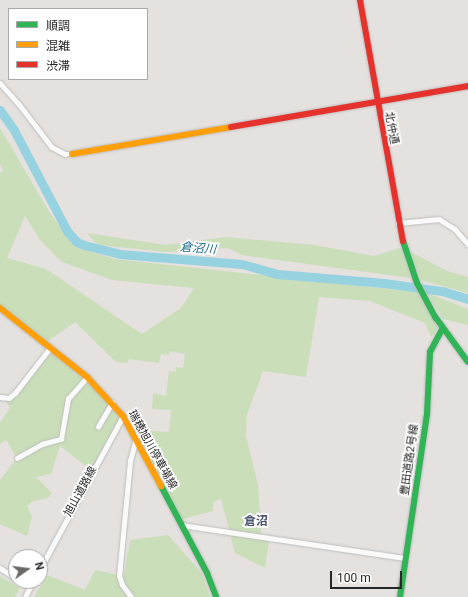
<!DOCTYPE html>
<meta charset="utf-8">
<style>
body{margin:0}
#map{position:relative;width:468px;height:597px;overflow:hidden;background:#e4e1de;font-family:Roboto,"Noto Sans JP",sans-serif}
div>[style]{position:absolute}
.green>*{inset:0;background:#cadeb9}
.river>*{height:9px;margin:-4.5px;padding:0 4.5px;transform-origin:4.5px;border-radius:4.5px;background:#97d2e1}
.roads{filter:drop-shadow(0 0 1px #bebebf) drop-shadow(0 0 1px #bebebf)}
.street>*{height:4.5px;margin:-2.25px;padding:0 2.25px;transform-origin:2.25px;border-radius:2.25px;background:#fbfafa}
.fast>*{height:6px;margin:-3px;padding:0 3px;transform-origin:3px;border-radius:3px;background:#30b455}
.slow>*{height:6px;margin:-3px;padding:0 3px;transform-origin:3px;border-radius:3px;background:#ff9f0a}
.jam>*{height:6px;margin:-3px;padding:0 3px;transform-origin:3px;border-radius:3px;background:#e5322d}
span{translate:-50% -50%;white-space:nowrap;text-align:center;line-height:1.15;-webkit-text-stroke:3.5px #fff;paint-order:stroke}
.street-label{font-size:11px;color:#272727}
.water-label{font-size:12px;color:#196a89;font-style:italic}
.neighbourhood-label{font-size:12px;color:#4c5673;font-weight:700}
.legend{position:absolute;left:8px;top:8px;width:140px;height:72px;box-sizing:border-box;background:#fff;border:1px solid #a9a9a9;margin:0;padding:5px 7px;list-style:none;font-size:12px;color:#272727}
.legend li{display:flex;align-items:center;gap:8px;height:20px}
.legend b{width:20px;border:1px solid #a9a9a9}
.north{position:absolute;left:8px;top:549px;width:40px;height:40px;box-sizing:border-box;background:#fff;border:1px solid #a9a9a9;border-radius:50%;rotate:76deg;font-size:11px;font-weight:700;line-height:16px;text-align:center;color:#272727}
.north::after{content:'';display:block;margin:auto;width:14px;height:18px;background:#696867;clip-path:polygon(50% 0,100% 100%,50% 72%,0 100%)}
.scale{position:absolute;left:330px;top:571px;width:72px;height:18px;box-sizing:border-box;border:2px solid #272727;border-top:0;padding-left:5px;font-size:12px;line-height:14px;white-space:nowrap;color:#272727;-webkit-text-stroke:3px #fff;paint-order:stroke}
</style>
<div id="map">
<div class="green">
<i style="clip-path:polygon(evenodd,0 128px,50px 213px,75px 247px,115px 259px,417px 292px,438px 328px,431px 337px,425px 323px,370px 301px,319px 297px,306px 377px,263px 371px,247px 415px,246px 436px,258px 485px,261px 533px,269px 541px,265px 568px,235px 553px,221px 499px,213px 502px,213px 511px,179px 520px,132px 430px,169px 432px,171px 410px,152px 409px,153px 393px,166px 396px,169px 371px,176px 372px,176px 367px,183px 368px,185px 354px,170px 351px,169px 355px,161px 354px,159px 363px,129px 359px,127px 363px,116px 362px,75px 322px,45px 343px,0 308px,0 173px,3px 170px,0 164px,0 128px,25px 216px,40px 240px,62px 262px,112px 280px,194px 288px,181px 308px,142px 334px,46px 269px,7px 258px,25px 216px)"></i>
<i style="clip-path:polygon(87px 233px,165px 245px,226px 237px,314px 245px,374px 256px,400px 248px,403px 249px,411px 278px,242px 255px,228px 248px,166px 252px,98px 245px)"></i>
<i style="clip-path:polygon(409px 251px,447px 271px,468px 277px,468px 293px,421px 280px)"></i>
<i style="clip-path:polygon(427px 293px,468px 309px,468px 325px,443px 319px)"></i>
<i style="clip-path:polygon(50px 348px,87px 377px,123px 416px,92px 471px,60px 446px,51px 474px,36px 477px,52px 493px,48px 498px,33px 501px,27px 506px,32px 517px,27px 536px,0 524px,0 480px,17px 458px,6px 440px,0 444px,0 423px,10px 408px,4px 398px,9px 398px)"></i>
<i style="clip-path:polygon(168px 535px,201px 572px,210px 597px,34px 597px,47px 575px,85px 590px,95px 570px,124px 576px,130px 540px)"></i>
<i style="clip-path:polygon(0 576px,20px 588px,15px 597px,0 597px)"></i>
</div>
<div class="river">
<i style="left:0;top:110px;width:24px;rotate:55deg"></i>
<i style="left:14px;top:130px;width:114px;rotate:62.3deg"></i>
<i style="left:67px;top:231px;width:15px;rotate:48deg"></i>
<i style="left:77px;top:242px;width:8px;rotate:23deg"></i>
<i style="left:84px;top:245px;width:37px;rotate:14deg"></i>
<i style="left:120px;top:254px;width:122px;rotate:4.7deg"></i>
<i style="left:242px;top:264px;width:37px;rotate:16deg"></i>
<i style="left:278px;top:274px;width:106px;rotate:4.9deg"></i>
<i style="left:384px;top:283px;width:59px;rotate:7.9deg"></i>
<i style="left:442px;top:291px;width:27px;rotate:17deg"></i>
</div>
<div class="roads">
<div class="street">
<i style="left:0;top:83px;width:28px;rotate:48deg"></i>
<i style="left:19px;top:104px;width:54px;rotate:52.5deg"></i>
<i style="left:52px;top:147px;width:15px;rotate:28deg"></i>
<i style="left:65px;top:154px;width:7px"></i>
<i style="left:398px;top:223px;width:41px;rotate:-5.6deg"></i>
<i style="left:439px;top:219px;width:19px;rotate:32deg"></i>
<i style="left:455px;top:229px;width:20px;rotate:49deg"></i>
<i style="left:0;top:397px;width:9px;rotate:6deg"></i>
<i style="left:9px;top:398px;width:8px;rotate:-40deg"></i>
<i style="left:15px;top:393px;width:57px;rotate:-52.1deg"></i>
<i style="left:98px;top:427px;width:28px;rotate:-60deg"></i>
<i style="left:17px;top:458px;width:29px;rotate:-29deg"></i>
<i style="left:42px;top:444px;width:20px;rotate:-15deg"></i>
<i style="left:61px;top:439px;width:41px;rotate:-80.1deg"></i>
<i style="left:68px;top:399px;width:29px;rotate:-49deg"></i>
<i style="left:182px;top:525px;width:226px;rotate:8.4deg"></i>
<i style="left:0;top:568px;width:19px;rotate:32deg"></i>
<i style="left:40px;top:569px;width:174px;rotate:-61.5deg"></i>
<i style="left:22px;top:581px;width:9px;rotate:32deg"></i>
<i style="left:25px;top:597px;width:18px;rotate:-63deg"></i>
<i style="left:131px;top:597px;width:15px;rotate:-127deg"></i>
<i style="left:122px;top:585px;width:9px;rotate:-108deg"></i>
<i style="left:119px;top:576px;width:116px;rotate:-84.5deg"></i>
<i style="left:130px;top:461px;width:24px;rotate:-75deg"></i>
</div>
<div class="fast">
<i style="left:403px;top:241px;width:44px;rotate:71.6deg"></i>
<i style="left:417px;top:283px;width:40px;rotate:62deg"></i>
<i style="left:436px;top:318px;width:54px;rotate:54deg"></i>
<i style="left:161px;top:486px;width:98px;rotate:62.1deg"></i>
<i style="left:207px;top:573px;width:26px;rotate:69deg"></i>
<i style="left:400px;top:597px;width:185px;rotate:-81.6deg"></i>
<i style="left:427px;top:414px;width:62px;rotate:-87.2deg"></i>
<i style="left:430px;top:352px;width:27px;rotate:-62deg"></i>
</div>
<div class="slow">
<i style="left:72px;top:154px;width:161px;rotate:-9.6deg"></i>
<i style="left:0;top:308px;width:111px;rotate:38.4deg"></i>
<i style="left:87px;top:377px;width:53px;rotate:47.3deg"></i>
<i style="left:123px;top:416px;width:80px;rotate:61.5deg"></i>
</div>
<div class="jam">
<i style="left:360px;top:0;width:245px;rotate:79.9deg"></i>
<i style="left:231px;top:127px;width:241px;rotate:-9.8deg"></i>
</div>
</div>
<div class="street-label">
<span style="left:391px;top:128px;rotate:80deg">北仲通</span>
<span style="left:152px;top:450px;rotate:61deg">瑞穂旭川停車場線</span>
<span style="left:410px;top:460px;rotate:-82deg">豊田道路2号線</span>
<span style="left:81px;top:492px;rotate:-61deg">旭山道路線</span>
</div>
<div class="water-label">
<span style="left:198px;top:249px;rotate:5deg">倉沼川</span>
</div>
<div class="neighbourhood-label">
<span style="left:256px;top:522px">倉沼</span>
</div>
<ul class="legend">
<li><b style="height:5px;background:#30b455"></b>順調</li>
<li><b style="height:5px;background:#ff9f0a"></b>混雑</li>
<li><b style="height:5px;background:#e5322d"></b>渋滞</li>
</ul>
<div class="north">N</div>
<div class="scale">100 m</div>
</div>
